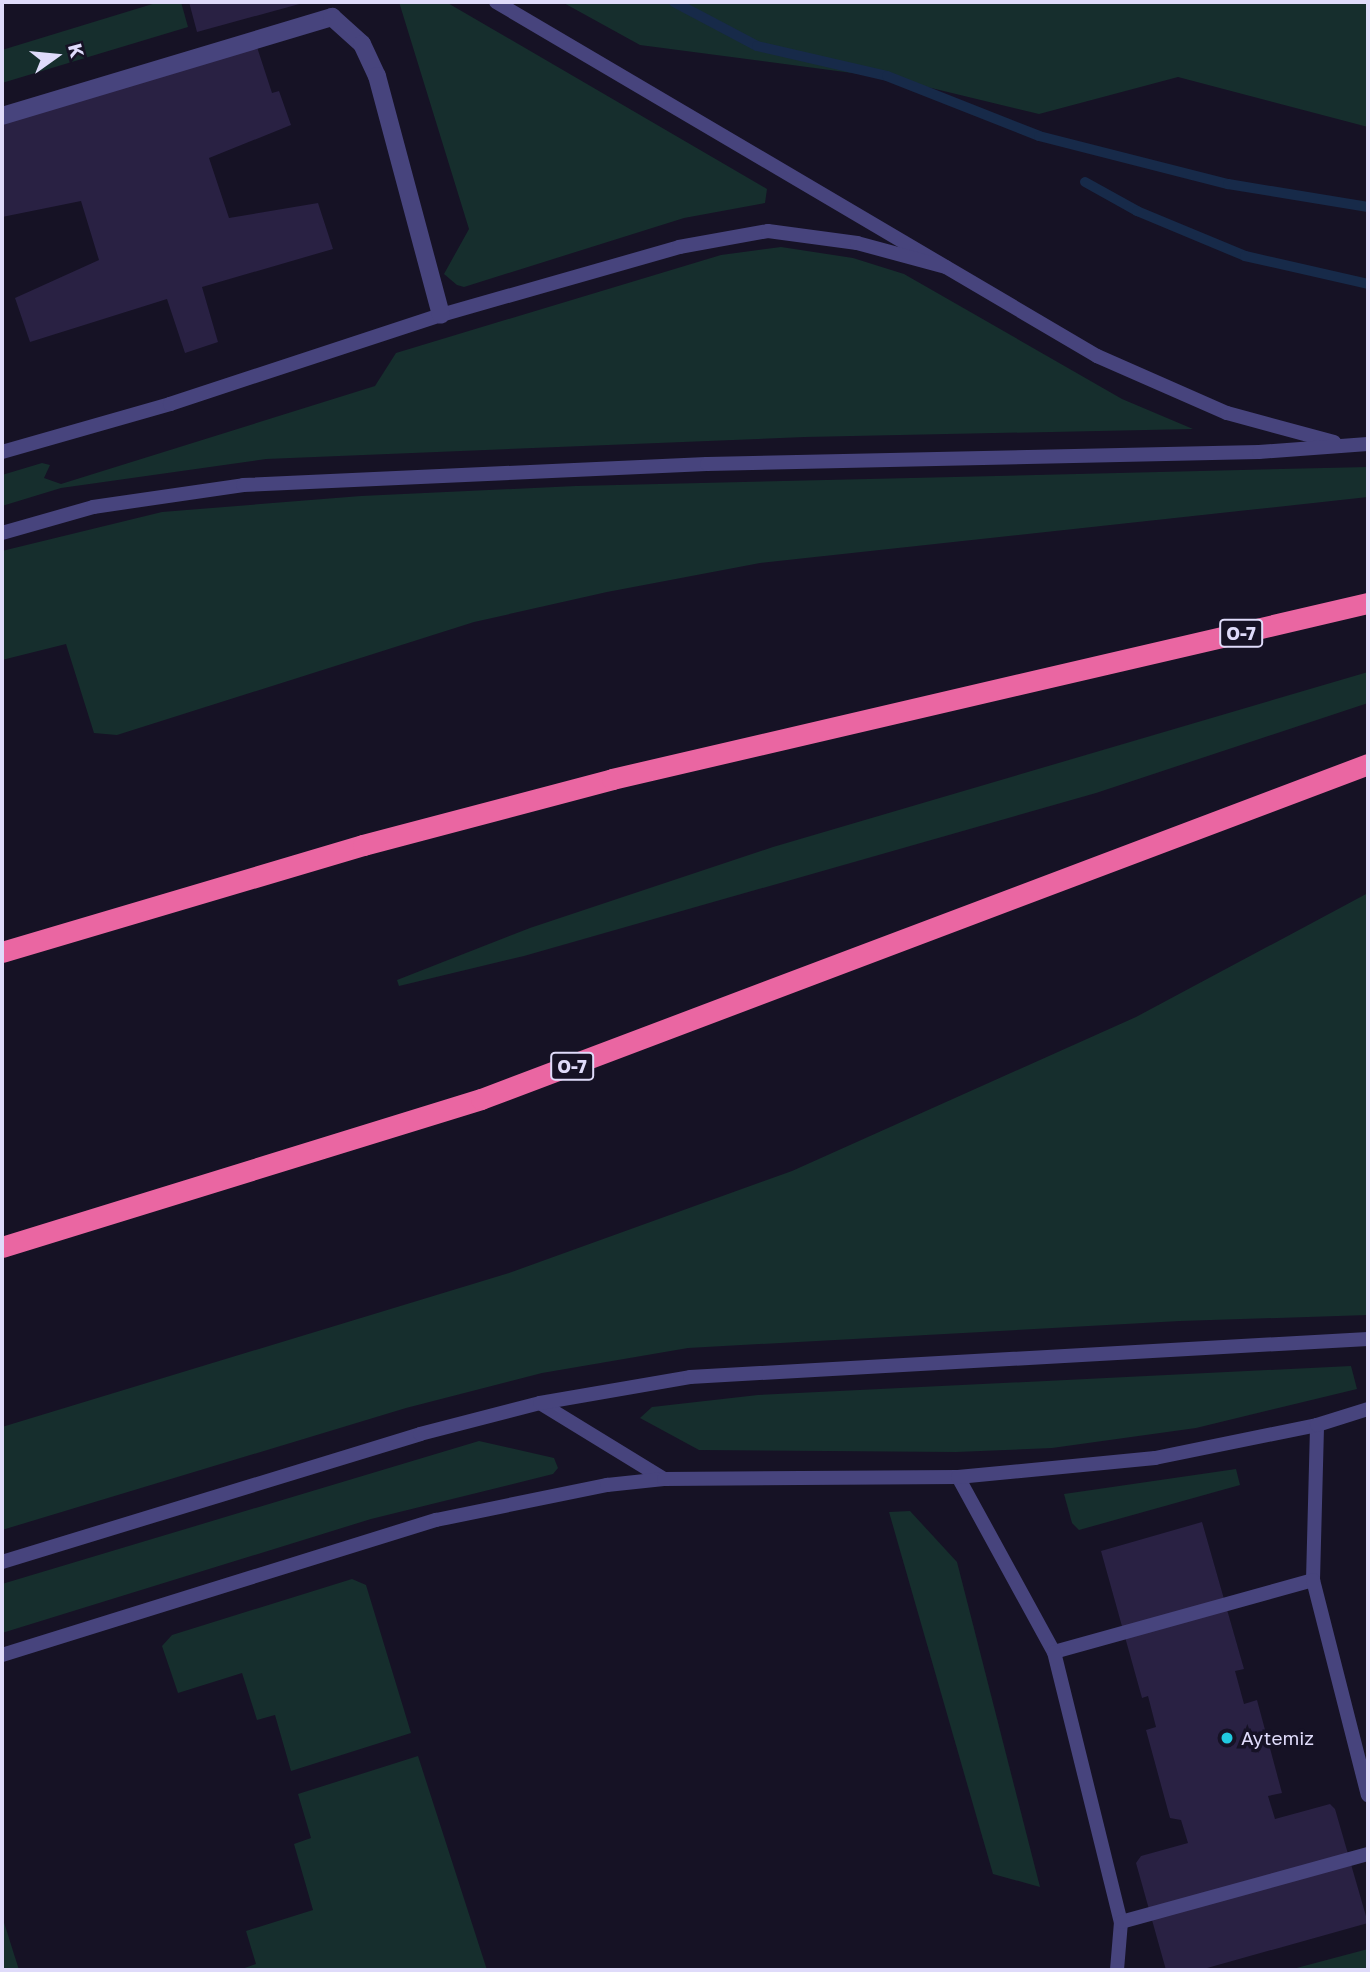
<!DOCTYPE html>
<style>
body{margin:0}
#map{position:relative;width:1370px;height:1972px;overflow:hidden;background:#161225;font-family:"Golos Text",sans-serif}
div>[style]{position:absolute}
.green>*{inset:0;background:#162e2d}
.stream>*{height:10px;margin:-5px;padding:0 5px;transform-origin:5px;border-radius:5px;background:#172a49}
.building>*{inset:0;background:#292143}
.service>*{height:14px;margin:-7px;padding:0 7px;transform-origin:7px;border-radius:7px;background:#47447d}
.pedestrian>*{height:18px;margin:-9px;padding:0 9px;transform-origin:9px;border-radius:9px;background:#47447d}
.motorway>*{height:21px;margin:-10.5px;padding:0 10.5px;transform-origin:10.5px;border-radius:10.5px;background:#ea66a2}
.dots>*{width:19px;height:19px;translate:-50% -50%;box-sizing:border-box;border:4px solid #161225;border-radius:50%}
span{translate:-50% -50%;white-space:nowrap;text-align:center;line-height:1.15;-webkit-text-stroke:7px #161225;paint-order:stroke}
.shield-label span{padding:2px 5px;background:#161225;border:2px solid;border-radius:5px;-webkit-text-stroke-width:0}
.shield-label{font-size:18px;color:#dfdbfa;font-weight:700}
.poi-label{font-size:19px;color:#dfdbfa}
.left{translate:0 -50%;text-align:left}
.frame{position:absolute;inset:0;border:4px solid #dfdbfa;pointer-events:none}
.north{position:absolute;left:21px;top:21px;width:70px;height:70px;-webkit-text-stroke:5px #161225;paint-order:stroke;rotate:75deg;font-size:19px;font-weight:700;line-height:28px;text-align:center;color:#dfdbfa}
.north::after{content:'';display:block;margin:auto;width:24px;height:32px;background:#dfdbfa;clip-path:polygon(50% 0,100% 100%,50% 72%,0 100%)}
</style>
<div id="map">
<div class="green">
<i style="clip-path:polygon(159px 2px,181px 2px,188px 27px,2px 83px,2px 50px)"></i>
<i style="clip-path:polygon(399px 2px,446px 2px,767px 189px,765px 203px,684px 218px,464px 287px,457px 285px,444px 274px,469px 229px)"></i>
<i style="clip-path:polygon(562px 2px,1368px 2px,1368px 127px,1178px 77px,1039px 114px,890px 78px,640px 45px)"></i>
<i style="clip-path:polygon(781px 247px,853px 258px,904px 274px,1122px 399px,1193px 429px,805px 437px,266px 459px,61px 488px,2px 506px,2px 475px,42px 463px,50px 465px,44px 478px,61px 484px,375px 386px,396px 353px,721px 255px)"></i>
<i style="clip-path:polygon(1368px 467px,1368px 497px,760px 563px,607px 592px,474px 622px,117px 735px,94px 733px,66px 644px,2px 660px,2px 551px,162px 512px,361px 496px,576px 486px)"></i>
<i style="clip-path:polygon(1368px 672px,1368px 703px,1096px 793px,524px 956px,399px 986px,397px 980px,530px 928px,773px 847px)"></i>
<i style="clip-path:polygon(1368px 893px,1368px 1315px,1180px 1321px,688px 1348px,542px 1373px,406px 1408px,2px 1530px,2px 1427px,509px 1273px,792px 1171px,1136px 1017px)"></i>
<i style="clip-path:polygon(1351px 1366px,1357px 1389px,1196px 1428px,1052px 1448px,956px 1452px,699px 1450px,640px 1418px,652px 1407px,758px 1395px)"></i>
<i style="clip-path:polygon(479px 1441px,554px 1458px,558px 1468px,553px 1474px,371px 1519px,2px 1633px,2px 1584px)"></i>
<i style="clip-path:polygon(1236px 1469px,1240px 1485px,1079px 1530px,1072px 1523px,1064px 1494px)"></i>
<i style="clip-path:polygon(910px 1511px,957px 1562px,1040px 1887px,993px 1874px,889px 1512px)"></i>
<i style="clip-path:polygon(352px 1579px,366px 1585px,411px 1733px,291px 1771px,275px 1715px,257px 1720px,242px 1673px,178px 1693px,162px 1646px,172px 1635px)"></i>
<i style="clip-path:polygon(418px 1756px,487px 1970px,239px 1970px,256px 1964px,246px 1931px,313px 1910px,294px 1844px,311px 1838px,298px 1794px)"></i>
<i style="clip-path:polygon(2px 1916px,19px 1970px,2px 1970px)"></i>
<i style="clip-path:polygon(1368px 1949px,1368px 1970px,1289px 1970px)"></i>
</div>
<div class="stream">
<i style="left:674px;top:2px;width:94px;rotate:27.9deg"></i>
<i style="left:757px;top:46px;width:133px;rotate:13deg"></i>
<i style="left:887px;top:76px;width:163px;rotate:21.5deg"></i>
<i style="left:1039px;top:136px;width:195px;rotate:14.3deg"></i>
<i style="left:1228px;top:184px;width:142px;rotate:9.3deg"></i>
<i style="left:1085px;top:182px;width:60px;rotate:29.1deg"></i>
<i style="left:1137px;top:211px;width:117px;rotate:22.6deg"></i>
<i style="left:1245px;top:256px;width:126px;rotate:12.8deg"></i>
</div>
<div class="building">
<i style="clip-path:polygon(189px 2px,303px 2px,303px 3px,197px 32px)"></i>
<i style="clip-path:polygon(256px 44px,272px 93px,279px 91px,291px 125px,209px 158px,229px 218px,318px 203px,333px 249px,202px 287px,218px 342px,185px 353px,167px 299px,30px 342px,15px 298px,99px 260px,81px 201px,2px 217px,2px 123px)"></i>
<i style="clip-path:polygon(1202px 1522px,1244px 1669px,1235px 1671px,1244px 1704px,1257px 1700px,1282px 1793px,1268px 1796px,1275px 1819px,1330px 1804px,1335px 1809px,1368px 1923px,1200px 1970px,1166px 1970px,1136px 1863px,1141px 1856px,1188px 1843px,1181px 1820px,1170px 1818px,1146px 1730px,1156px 1727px,1148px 1696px,1142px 1698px,1101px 1551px)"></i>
</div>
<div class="service">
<i style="left:496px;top:2px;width:698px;rotate:30.5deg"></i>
<i style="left:1097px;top:356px;width:142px;rotate:23.7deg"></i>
<i style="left:1227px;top:413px;width:111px;rotate:15.2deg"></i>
<i style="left:2px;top:452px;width:175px;rotate:-15.9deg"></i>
<i style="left:170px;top:404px;width:285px;rotate:-18.2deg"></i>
<i style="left:441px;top:315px;width:248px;rotate:-15.9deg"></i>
<i style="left:679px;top:247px;width:90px;rotate:-10.2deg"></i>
<i style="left:768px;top:231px;width:90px;rotate:7.7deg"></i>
<i style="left:857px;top:243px;width:92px;rotate:15.1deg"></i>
<i style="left:2px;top:533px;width:95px;rotate:-15.9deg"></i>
<i style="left:93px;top:507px;width:152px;rotate:-8.3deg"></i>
<i style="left:243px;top:485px;width:464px;rotate:-2.6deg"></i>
<i style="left:707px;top:464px;width:552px;rotate:-1.25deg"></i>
<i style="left:1259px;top:452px;width:109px;rotate:-4.2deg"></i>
<i style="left:540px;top:1403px;width:145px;rotate:31.5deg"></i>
<i style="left:958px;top:1477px;width:200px;rotate:61.3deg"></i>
<i style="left:1054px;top:1652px;width:269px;rotate:-15.5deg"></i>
<i style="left:1313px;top:1580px;width:155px;rotate:-88.5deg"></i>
<i style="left:2px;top:1562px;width:437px;rotate:-17deg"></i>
<i style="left:420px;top:1434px;width:124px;rotate:-14.5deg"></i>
<i style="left:540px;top:1403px;width:152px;rotate:-9.8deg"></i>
<i style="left:690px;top:1377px;width:679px;rotate:-3.21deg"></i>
<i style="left:1313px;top:1580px;width:222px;rotate:75.7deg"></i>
<i style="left:1054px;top:1652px;width:278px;rotate:76.1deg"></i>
<i style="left:1121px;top:1922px;width:48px;rotate:94.8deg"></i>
<i style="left:2px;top:1655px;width:455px;rotate:-17.3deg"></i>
<i style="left:436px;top:1520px;width:175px;rotate:-11.6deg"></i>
<i style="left:607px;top:1485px;width:57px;rotate:-6deg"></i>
<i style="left:664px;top:1479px;width:294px;rotate:-0.4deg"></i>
<i style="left:958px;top:1477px;width:198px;rotate:-5.5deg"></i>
<i style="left:1155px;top:1458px;width:165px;rotate:-11.5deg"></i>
<i style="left:1317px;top:1425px;width:53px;rotate:-17.4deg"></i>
<i style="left:1121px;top:1922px;width:256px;rotate:-15.4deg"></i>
</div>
<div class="pedestrian">
<i style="left:2px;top:116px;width:345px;rotate:-16.7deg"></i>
<i style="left:332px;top:17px;width:40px;rotate:42deg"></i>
<i style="left:362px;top:44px;width:35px;rotate:65deg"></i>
<i style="left:377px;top:76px;width:247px;rotate:75deg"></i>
</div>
<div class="motorway">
<i style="left:2px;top:952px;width:377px;rotate:-16.5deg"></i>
<i style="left:363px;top:845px;width:258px;rotate:-14.8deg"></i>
<i style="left:612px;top:779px;width:776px;rotate:-13.11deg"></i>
<i style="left:2px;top:1247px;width:501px;rotate:-17.17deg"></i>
<i style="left:481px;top:1099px;width:948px;rotate:-20.69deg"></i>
</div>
<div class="dots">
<i style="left:1227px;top:1738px;background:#21c9e0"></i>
</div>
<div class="shield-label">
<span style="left:1241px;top:633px">O-7</span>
<span style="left:572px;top:1066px">O-7</span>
</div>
<div class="poi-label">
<span class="left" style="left:1241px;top:1738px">Aytemiz</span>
</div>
<div class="frame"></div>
<div class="north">K</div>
</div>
